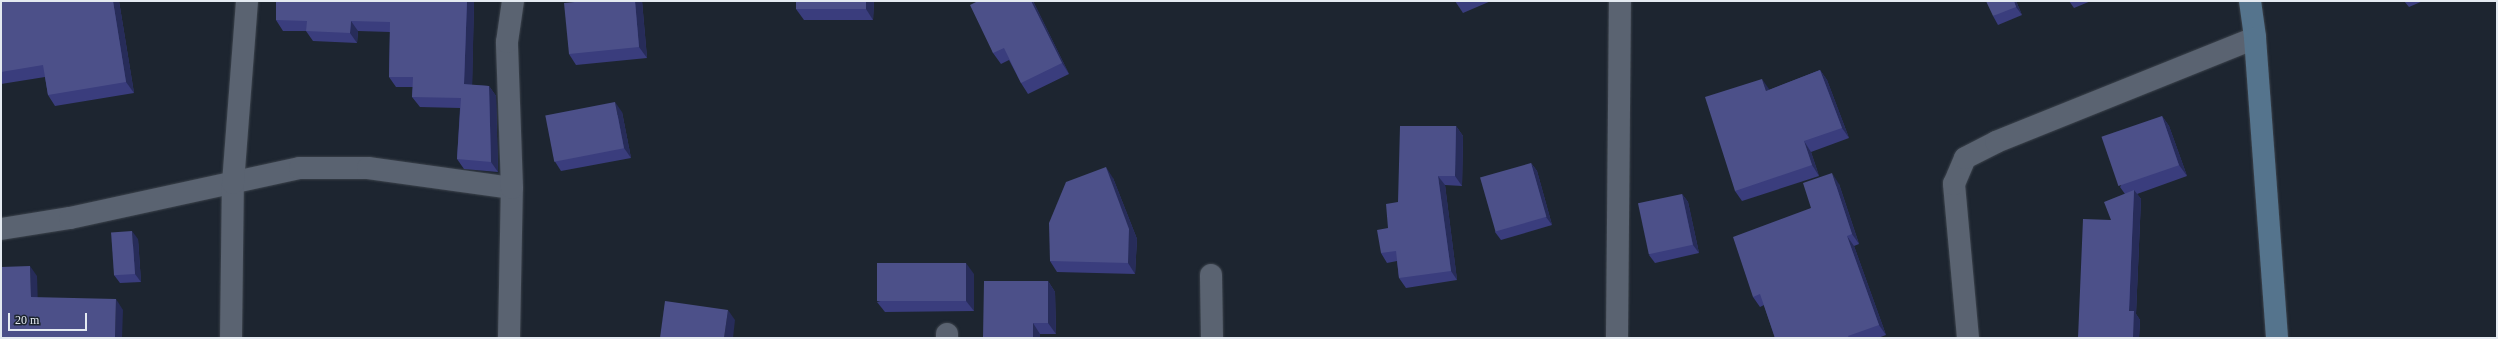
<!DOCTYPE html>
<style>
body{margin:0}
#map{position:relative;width:2498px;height:339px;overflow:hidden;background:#1d2530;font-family:Georgia,serif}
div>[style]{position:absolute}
.roads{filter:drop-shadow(0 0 1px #3c434c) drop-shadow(0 0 1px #3c434c)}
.minor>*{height:22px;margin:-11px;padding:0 11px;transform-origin:11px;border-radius:11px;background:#5a6371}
.secondary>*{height:22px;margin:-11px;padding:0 11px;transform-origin:11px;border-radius:11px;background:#55748d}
.wall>*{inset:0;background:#3a3d7d}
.shaded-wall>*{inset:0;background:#272c59}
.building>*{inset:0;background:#4c5089;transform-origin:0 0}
span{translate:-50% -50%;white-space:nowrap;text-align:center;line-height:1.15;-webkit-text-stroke:3px #1d2530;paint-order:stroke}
.frame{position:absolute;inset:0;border:2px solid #e4eaf1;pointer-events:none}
.scale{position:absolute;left:8px;top:313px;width:79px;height:18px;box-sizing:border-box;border:2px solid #e4eaf1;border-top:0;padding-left:5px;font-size:12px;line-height:14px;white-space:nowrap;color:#e4eaf1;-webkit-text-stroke:3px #1d2530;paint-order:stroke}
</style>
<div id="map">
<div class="roads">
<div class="minor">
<i style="left:1px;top:229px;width:70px;rotate:-9.1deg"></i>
<i style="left:70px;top:218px;width:235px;rotate:-12.3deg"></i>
<i style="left:300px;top:168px;width:68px"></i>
<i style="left:368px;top:168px;width:145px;rotate:7.9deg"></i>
<i style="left:1211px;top:275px;width:63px;rotate:89.1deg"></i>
<i style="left:947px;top:334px;width:4px;rotate:90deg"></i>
<i style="left:231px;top:338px;width:155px;rotate:-89.3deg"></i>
<i style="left:233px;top:183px;width:183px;rotate:-85.6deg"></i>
<i style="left:509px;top:338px;width:150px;rotate:-88.9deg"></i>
<i style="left:512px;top:188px;width:146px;rotate:-92deg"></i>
<i style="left:507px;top:42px;width:41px;rotate:-81.7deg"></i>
<i style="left:1617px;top:338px;width:337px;rotate:-89.5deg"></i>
<i style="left:1968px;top:338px;width:155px;rotate:-95.2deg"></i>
<i style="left:1954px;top:184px;width:28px;rotate:-67deg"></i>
<i style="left:1965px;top:158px;width:35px;rotate:-27deg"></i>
<i style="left:1996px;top:142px;width:279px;rotate:-21.9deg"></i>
</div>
<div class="secondary">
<i style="left:2250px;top:1px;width:37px;rotate:82deg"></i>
<i style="left:2255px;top:38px;width:301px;rotate:85.8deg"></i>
</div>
</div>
<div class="wall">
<i style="clip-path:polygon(1px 1px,119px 1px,134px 93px,55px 106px,48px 95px,45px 77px,1px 84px)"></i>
<i style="clip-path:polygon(474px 1px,472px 85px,489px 86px,496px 96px,498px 172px,464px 169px,457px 159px,460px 108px,420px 107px,412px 97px,413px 87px,396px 87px,389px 77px,390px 32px,358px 31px,357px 43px,313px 41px,306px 31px,283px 31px,276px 20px)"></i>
<i style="clip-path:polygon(585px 1px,642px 1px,647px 58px,576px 65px,569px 54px)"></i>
<i style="clip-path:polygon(874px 1px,873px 20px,804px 20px,796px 9px)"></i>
<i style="clip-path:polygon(978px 1px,1033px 1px,1069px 74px,1028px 94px,1021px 83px,1009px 60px,1001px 64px,993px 53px)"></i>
<i style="clip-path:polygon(1455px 1px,1491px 1px,1463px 13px)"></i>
<i style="clip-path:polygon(2016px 1px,2022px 15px,1998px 25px,1993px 16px)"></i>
<i style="clip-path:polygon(2069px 1px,2091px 1px,2074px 8px)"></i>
<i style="clip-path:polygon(2404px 1px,2423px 1px,2409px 7px)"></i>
<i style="clip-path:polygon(1820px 70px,1827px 80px,1849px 138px,1811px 152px,1819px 176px,1742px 201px,1735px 191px,1769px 89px,1769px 90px)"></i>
<i style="clip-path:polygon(622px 112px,631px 158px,561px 171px,554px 160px)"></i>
<i style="clip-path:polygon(2162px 116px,2169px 126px,2187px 176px,2137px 194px,2141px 199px,2136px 314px,2140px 320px,2139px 338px,2078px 338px,2111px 220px,2125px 194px,2120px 187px)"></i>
<i style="clip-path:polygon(1456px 126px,1463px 136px,1462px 186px,1445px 185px,1457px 280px,1406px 288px,1399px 278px,1397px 261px,1387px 263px,1381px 253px,1398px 202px)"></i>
<i style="clip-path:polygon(1531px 163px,1537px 171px,1552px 225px,1501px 240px,1495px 232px)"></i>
<i style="clip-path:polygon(1113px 178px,1137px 239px,1135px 274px,1057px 272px,1050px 261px)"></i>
<i style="clip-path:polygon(1839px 184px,1859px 244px,1854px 246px,1886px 335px,1878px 338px,1775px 338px,1764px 305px,1760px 307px,1753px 297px,1811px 208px)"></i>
<i style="clip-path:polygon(1682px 194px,1688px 202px,1699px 253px,1655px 263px,1649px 255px)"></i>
<i style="clip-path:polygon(138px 239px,141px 282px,120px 283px,114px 275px)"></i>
<i style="clip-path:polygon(974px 274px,974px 311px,885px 312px,877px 302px)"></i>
<i style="clip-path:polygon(1048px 281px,1055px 292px,1056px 334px,1040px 334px,1040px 338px,983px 338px)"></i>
</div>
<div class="shaded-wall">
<i style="clip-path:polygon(113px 1px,119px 1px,134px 93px,126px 82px)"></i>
<i style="clip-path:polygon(467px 1px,474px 1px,472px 94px,464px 84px)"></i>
<i style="clip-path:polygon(635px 1px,642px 1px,647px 58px,639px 47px)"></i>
<i style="clip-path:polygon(866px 1px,874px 1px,873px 20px,866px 9px)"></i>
<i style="clip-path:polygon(1031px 1px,1033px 1px,1069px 74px,1062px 63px)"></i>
<i style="clip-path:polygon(2014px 1px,2016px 1px,2022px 15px,2016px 7px)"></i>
<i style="clip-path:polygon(351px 21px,358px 31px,357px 43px,350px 33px)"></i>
<i style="clip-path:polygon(1820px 70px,1827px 80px,1849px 138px,1842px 128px)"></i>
<i style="clip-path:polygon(1762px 79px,1769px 89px,1773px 101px,1766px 91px)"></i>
<i style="clip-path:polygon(489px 86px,496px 96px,498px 172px,491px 162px)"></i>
<i style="clip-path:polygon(615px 102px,622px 112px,631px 158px,624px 148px)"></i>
<i style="clip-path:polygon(2162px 116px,2169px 126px,2187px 176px,2179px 165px)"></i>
<i style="clip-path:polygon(1456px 126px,1463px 136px,1462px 186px,1455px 176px)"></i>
<i style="clip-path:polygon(1804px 141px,1811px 152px,1819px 176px,1812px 165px)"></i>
<i style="clip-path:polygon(1531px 163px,1537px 171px,1552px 225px,1546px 217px)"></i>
<i style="clip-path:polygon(1106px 167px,1113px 178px,1137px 239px,1135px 274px,1128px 263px)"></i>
<i style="clip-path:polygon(1832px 173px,1839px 184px,1859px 244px,1852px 234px)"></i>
<i style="clip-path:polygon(1438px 176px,1445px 185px,1457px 280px,1451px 271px)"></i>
<i style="clip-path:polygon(2134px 190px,2141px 199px,2136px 314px,2140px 320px,2139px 338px,2133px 338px,2129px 311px)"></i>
<i style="clip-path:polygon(1682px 194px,1688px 202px,1699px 253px,1693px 245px)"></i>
<i style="clip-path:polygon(132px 231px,138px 239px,141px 282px,135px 274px)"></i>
<i style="clip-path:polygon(1847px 236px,1854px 246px,1886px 335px,1879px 325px)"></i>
<i style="clip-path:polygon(966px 263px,974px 274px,974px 311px,966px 301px)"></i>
<i style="clip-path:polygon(30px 266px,37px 276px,38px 308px,31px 297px)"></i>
<i style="clip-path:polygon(1048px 281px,1055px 292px,1056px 334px,1048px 323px)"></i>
<i style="clip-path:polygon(116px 299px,123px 310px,122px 338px,115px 338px)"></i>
<i style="clip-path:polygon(728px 310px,735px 320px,733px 338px,724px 338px)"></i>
<i style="clip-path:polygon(1033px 323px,1040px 334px,1040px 338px,1033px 338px)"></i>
</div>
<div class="building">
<i style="clip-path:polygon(1px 1px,113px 1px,126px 82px,48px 95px,43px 65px,1px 72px)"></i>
<i style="clip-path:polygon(276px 1px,467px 1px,464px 84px,489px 86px,491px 162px,457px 159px,461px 98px,412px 97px,413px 77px,389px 77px,390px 22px,351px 21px,350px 33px,306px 31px,307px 21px,276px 20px)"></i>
<i style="clip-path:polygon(585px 1px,635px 1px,639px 47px,569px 54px,564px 3px)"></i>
<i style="left:796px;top:1px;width:70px;height:8px"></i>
<i style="clip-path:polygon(978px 1px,1031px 1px,1062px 63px,1021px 83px,1004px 48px,993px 53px,970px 5px)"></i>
<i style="clip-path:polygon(1986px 1px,2014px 1px,2016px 7px,1993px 16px)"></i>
<i style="clip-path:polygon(1820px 70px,1842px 128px,1804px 141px,1812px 165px,1735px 191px,1705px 97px,1762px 79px,1766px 91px)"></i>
<i style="left:615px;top:102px;width:47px;height:71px;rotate:79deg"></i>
<i style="left:2162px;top:116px;width:52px;height:64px;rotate:71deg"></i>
<i style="clip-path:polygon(1400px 126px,1456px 126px,1455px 176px,1438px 176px,1451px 271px,1399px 278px,1396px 251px,1381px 253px,1377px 230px,1388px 228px,1386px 204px,1398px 202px)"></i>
<i style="left:1531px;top:163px;width:56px;height:53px;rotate:74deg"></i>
<i style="clip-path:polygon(1106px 167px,1129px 229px,1128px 263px,1050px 261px,1049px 223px,1066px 182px)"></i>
<i style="clip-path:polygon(1832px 173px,1852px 234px,1847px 236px,1879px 325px,1848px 336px,1849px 338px,1775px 338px,1760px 294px,1753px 297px,1733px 237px,1811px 208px,1803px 183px)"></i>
<i style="clip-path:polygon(2134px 190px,2129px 311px,2134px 311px,2133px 338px,2078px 338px,2083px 219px,2111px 220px,2104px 202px)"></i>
<i style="left:1682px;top:194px;width:52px;height:45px;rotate:78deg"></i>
<i style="left:132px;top:231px;width:43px;height:21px;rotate:86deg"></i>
<i style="left:966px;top:263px;width:38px;height:89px;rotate:90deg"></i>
<i style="clip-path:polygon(30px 266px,31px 297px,116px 299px,115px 338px,1px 338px,1px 267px)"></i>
<i style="clip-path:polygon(984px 281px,1048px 281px,1048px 323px,1033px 323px,1033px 338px,983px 338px)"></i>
<i style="clip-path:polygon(665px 301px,728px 310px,724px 338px,660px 338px)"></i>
</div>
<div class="frame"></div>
<div class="scale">20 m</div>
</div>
